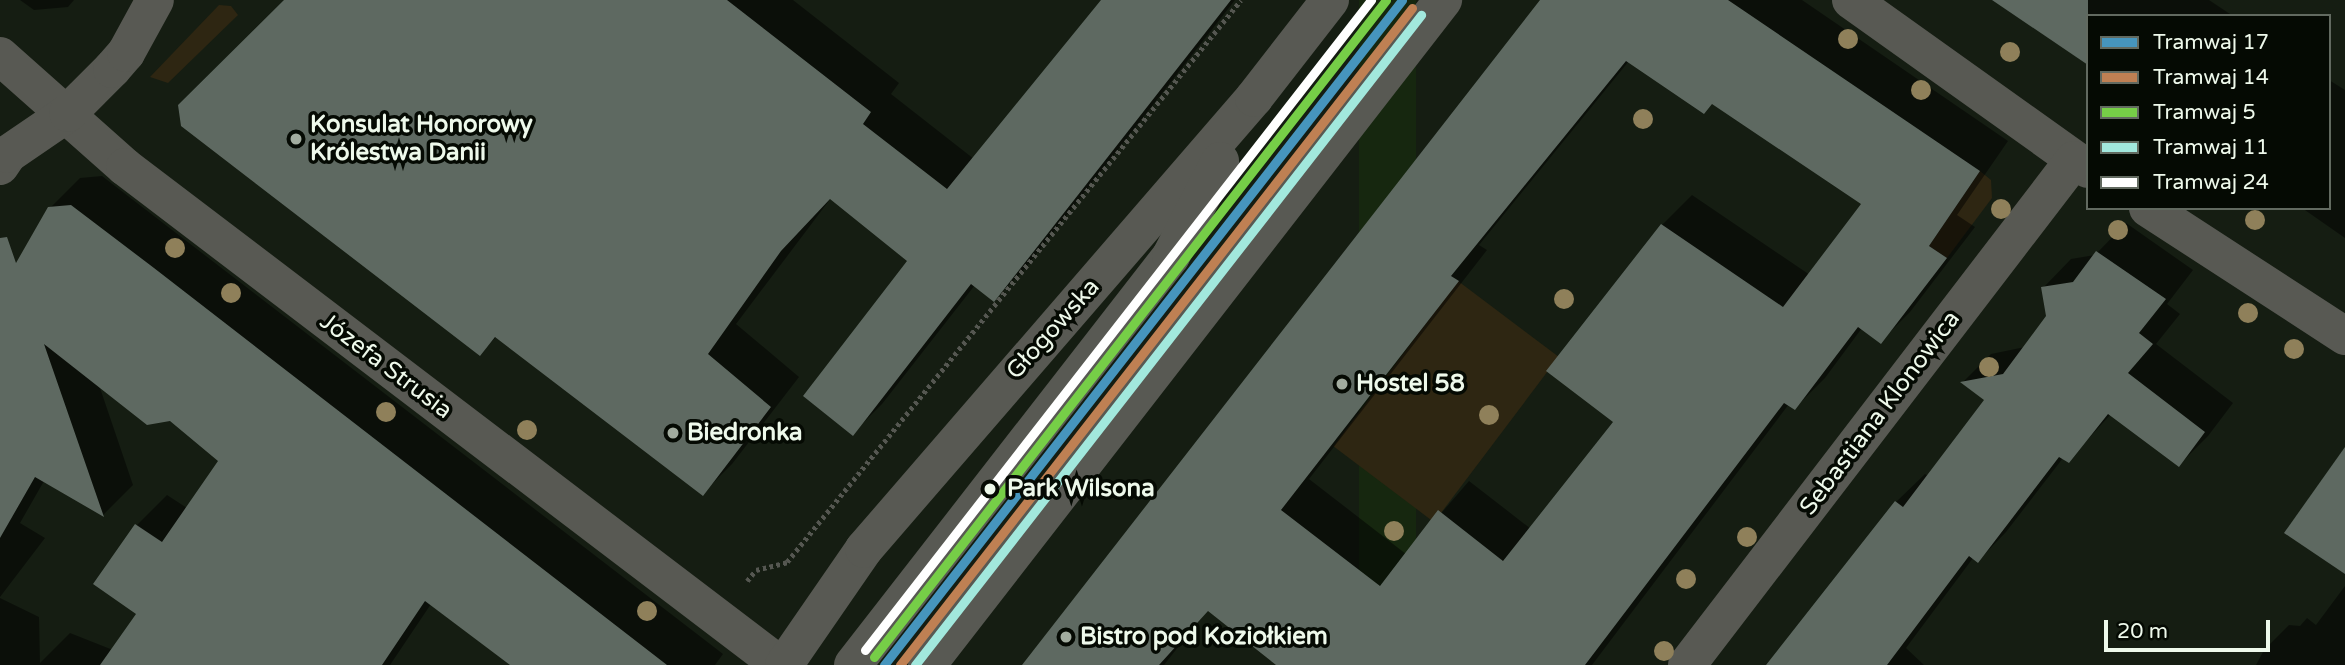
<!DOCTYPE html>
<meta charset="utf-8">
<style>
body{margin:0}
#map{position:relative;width:2345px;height:665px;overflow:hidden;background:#151d12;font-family:"Varela Round",sans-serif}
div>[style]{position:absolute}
.built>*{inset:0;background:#16270f;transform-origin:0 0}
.green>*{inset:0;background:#2e2612;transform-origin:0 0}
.shadow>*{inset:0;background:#0007}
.building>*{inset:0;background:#5e6961}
.path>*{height:4.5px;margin-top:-2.25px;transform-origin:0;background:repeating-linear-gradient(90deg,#555751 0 3.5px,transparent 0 7px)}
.minor>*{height:38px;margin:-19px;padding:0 19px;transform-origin:19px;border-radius:19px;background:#585953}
.tram-1>*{height:9px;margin:-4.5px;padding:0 4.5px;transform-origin:4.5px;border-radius:4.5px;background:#4695bd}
.tram-2>*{height:9px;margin:-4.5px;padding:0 4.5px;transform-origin:4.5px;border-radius:4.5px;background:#bf8053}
.tram-3>*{height:9px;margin:-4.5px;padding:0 4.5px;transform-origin:4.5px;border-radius:4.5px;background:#76ce47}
.tram-4>*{height:9px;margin:-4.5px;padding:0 4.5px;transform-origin:4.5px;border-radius:4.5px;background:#a2e8dd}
.tram-5>*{height:9px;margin:-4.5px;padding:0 4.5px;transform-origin:4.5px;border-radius:4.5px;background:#fff}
.trees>*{width:20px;height:20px;margin:-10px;border-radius:50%;background:#8f805a}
.dots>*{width:19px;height:19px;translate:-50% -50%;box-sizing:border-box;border:4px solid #050a03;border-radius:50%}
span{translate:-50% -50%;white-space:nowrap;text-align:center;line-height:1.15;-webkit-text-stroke:7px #050a03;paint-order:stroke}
.poi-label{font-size:24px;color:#eef9eb;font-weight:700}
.left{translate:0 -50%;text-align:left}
.street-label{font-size:24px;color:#eef9eb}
.stop-label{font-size:24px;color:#eef9eb;font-weight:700}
.legend{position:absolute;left:2086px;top:14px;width:245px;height:196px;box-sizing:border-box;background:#050a03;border:2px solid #626a60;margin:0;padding:9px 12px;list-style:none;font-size:21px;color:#eef9eb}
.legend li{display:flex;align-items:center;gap:14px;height:35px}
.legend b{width:35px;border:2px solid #626a60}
.scale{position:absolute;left:2104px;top:620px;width:166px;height:32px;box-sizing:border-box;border:4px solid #eef9eb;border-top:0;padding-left:9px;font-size:21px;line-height:24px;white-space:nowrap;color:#eef9eb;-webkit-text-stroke:5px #050a03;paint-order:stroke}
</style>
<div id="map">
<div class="built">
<i style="left:1359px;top:0;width:57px;height:842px"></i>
</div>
<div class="green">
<i style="clip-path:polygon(219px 5px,231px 6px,238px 15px,168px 83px,150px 77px)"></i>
<i style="clip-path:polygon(1980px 171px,1991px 180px,1992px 198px,1947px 258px,1929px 246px)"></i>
<i style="left:1458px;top:281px;width:126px;height:207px;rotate:37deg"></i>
</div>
<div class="shadow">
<i style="clip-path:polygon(20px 0,74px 0,68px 7px,34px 10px)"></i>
<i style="clip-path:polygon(284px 0,793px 0,899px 83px,891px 94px,974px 159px,1102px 0,1235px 0,1023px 271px,994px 300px,975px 285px,882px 404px,853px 433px,909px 261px,831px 198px,736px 324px,799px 377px,732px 464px,703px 493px,497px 336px,480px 354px)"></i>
<i style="clip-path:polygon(evenodd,1542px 0,1802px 0,2008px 141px,1957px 215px,1975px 227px,1910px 312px,1880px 342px,1862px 328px,1825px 378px,1795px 408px,1789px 404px,1592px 665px,1278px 665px,1208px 609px,1164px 665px,1024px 665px,1542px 0,1629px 61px,1713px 103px,1864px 204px,1810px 275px,1692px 195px,1662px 225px,1615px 422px,1531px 529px,1469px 481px,1406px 554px,1309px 479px,1487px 250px,1479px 245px,1629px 61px)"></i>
<i style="clip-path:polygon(1996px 0,2209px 0,2233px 16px,2088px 16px)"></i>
<i style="clip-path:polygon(2329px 80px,2345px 90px,2345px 238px,2302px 208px,2329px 208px)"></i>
<i style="clip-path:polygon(102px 176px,723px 654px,715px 665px,512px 665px,431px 604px,390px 665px,0 665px,0 598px,39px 617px,40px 663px,70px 633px,113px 650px,139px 614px,137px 525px,167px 495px,187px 508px,220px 460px,170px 419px,99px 385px,133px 485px,103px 515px,44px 481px,20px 523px,45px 538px,0 597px,0 294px,49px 209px,80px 178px)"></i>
<i style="clip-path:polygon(2126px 223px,2193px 270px,2167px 304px,2180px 314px,2156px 344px,2233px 403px,2208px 436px,2179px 465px,2111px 414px,2068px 461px,2063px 458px,2006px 532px,1978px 561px,1973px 558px,1906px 648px,1924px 665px,1767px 665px,1896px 502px,1925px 474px,1928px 476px,1986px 400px,1963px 382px,1991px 354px,2025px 347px,2048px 317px,2043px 288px,2071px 259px,2095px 255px)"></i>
<i style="clip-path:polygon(2345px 586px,2345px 665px,2256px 665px,2264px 650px,2289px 625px,2300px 626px,2307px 618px,2316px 625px)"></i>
</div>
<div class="building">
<i style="clip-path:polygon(284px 0,727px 0,871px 112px,863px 124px,947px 189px,1101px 0,1231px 0,994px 302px,971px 284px,853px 436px,803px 396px,907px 261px,830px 199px,781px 251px,708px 354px,771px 407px,703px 496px,495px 337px,480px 356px,181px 126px,178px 105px)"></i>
<i style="clip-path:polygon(evenodd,1540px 0,1728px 0,1980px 171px,1929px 246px,1947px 258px,1881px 344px,1858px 327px,1795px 410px,1784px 403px,1585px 665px,1276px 665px,1208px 611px,1159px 665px,1022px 665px,1540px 0,1626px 61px,1704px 114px,1712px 104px,1861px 204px,1783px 307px,1661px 224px,1546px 371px,1613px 422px,1503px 561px,1438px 510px,1380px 586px,1281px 510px,1459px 281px,1451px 276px,1626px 61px)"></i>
<i style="clip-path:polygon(1992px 0,2088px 0,2088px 65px)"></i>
<i style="clip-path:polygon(71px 205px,154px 268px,667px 665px,510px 665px,425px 601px,382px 665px,100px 665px,136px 614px,93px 584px,135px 524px,162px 542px,218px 461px,170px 421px,147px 425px,44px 344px,104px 517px,35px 477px,0 538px,0 238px,7px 237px,16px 263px,48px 207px)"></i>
<i style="clip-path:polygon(2096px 251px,2166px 299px,2139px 333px,2153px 344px,2128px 373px,2205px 432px,2179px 467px,2108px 414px,2069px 463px,2059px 457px,1978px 563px,1969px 556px,1887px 665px,1766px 665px,1895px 501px,1903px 507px,1984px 400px,1960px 382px,2003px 374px,2046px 316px,2041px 287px,2073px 282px)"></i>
<i style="clip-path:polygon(2345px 447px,2345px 574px,2284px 533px)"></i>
</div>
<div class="path">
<i style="left:747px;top:581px;width:14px;rotate:-51deg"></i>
<i style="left:756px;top:570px;width:32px;rotate:-14deg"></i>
<i style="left:787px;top:562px;width:722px;rotate:-51.07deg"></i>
</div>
<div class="minor">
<i style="left:1851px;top:0;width:291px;rotate:35.5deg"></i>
<i style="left:0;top:56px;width:167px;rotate:41.6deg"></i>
<i style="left:125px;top:167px;width:823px;rotate:37.25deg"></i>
<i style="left:0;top:166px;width:14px;rotate:-56deg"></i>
<i style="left:8px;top:154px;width:73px;rotate:-34.3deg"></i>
<i style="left:68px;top:113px;width:62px;rotate:-45deg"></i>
<i style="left:112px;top:69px;width:21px;rotate:-49deg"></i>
<i style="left:126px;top:53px;width:60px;rotate:-61.3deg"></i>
<i style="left:2148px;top:208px;width:235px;rotate:33deg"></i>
<i style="left:784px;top:665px;width:141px;rotate:-55.4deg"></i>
<i style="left:864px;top:549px;width:596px;rotate:-49.15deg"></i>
<i style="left:1254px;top:98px;width:124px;rotate:-52.2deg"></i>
<i style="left:853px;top:665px;width:518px;rotate:-52.13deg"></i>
<i style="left:1171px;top:256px;width:107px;rotate:-62.7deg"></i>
<i style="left:927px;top:665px;width:842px;rotate:-52.19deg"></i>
<i style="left:1687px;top:665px;width:636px;rotate:-52.54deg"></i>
</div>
<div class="tram-1">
<i style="left:884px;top:665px;width:843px;rotate:-52.08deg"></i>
</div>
<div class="tram-2">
<i style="left:900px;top:665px;width:833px;rotate:-52.07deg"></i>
</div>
<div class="tram-3">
<i style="left:874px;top:657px;width:833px;rotate:-52.07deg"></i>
</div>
<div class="tram-4">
<i style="left:915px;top:665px;width:824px;rotate:-52.1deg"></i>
</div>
<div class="tram-5">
<i style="left:865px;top:650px;width:824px;rotate:-52.1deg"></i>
</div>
<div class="trees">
<i style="left:1848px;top:39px"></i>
<i style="left:2010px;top:52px"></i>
<i style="left:1921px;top:90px"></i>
<i style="left:1643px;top:119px"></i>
<i style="left:2001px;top:209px"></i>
<i style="left:2255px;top:220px"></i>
<i style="left:2118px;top:230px"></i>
<i style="left:175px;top:248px"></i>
<i style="left:231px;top:293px"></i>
<i style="left:1564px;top:299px"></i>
<i style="left:2248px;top:313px"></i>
<i style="left:2294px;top:349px"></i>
<i style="left:1989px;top:367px"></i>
<i style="left:386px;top:412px"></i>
<i style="left:1489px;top:415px"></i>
<i style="left:527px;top:430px"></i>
<i style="left:1394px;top:531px"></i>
<i style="left:1747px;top:537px"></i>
<i style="left:1686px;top:579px"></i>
<i style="left:647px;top:611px"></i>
<i style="left:1664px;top:651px"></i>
</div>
<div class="dots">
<i style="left:296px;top:139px;background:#a2ac9f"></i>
<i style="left:1342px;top:384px;background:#a2ac9f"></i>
<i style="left:673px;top:433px;background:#a2ac9f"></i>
<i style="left:990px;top:489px;background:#eef9eb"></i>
<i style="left:1066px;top:637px;background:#a2ac9f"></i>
</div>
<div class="poi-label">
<span class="left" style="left:310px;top:139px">Konsulat Honorowy<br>Królestwa Danii</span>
<span class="left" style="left:1356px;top:384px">Hostel 58</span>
<span class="left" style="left:687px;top:433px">Biedronka</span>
<span class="left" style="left:1080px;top:637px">Bistro pod Koziołkiem</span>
</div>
<div class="street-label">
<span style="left:1053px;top:329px;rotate:-48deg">Głogowska</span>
<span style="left:386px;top:366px;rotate:37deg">Józefa Strusia</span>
<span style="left:1880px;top:413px;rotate:-53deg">Sebastiana Klonowica</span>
</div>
<div class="stop-label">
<span class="left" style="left:1007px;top:489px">Park Wilsona</span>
</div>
<ul class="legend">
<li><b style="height:9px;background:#4695bd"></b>Tramwaj 17</li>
<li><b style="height:9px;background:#bf8053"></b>Tramwaj 14</li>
<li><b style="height:9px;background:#76ce47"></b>Tramwaj 5</li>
<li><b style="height:9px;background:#a2e8dd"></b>Tramwaj 11</li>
<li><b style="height:9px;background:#fff"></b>Tramwaj 24</li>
</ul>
<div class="scale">20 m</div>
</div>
